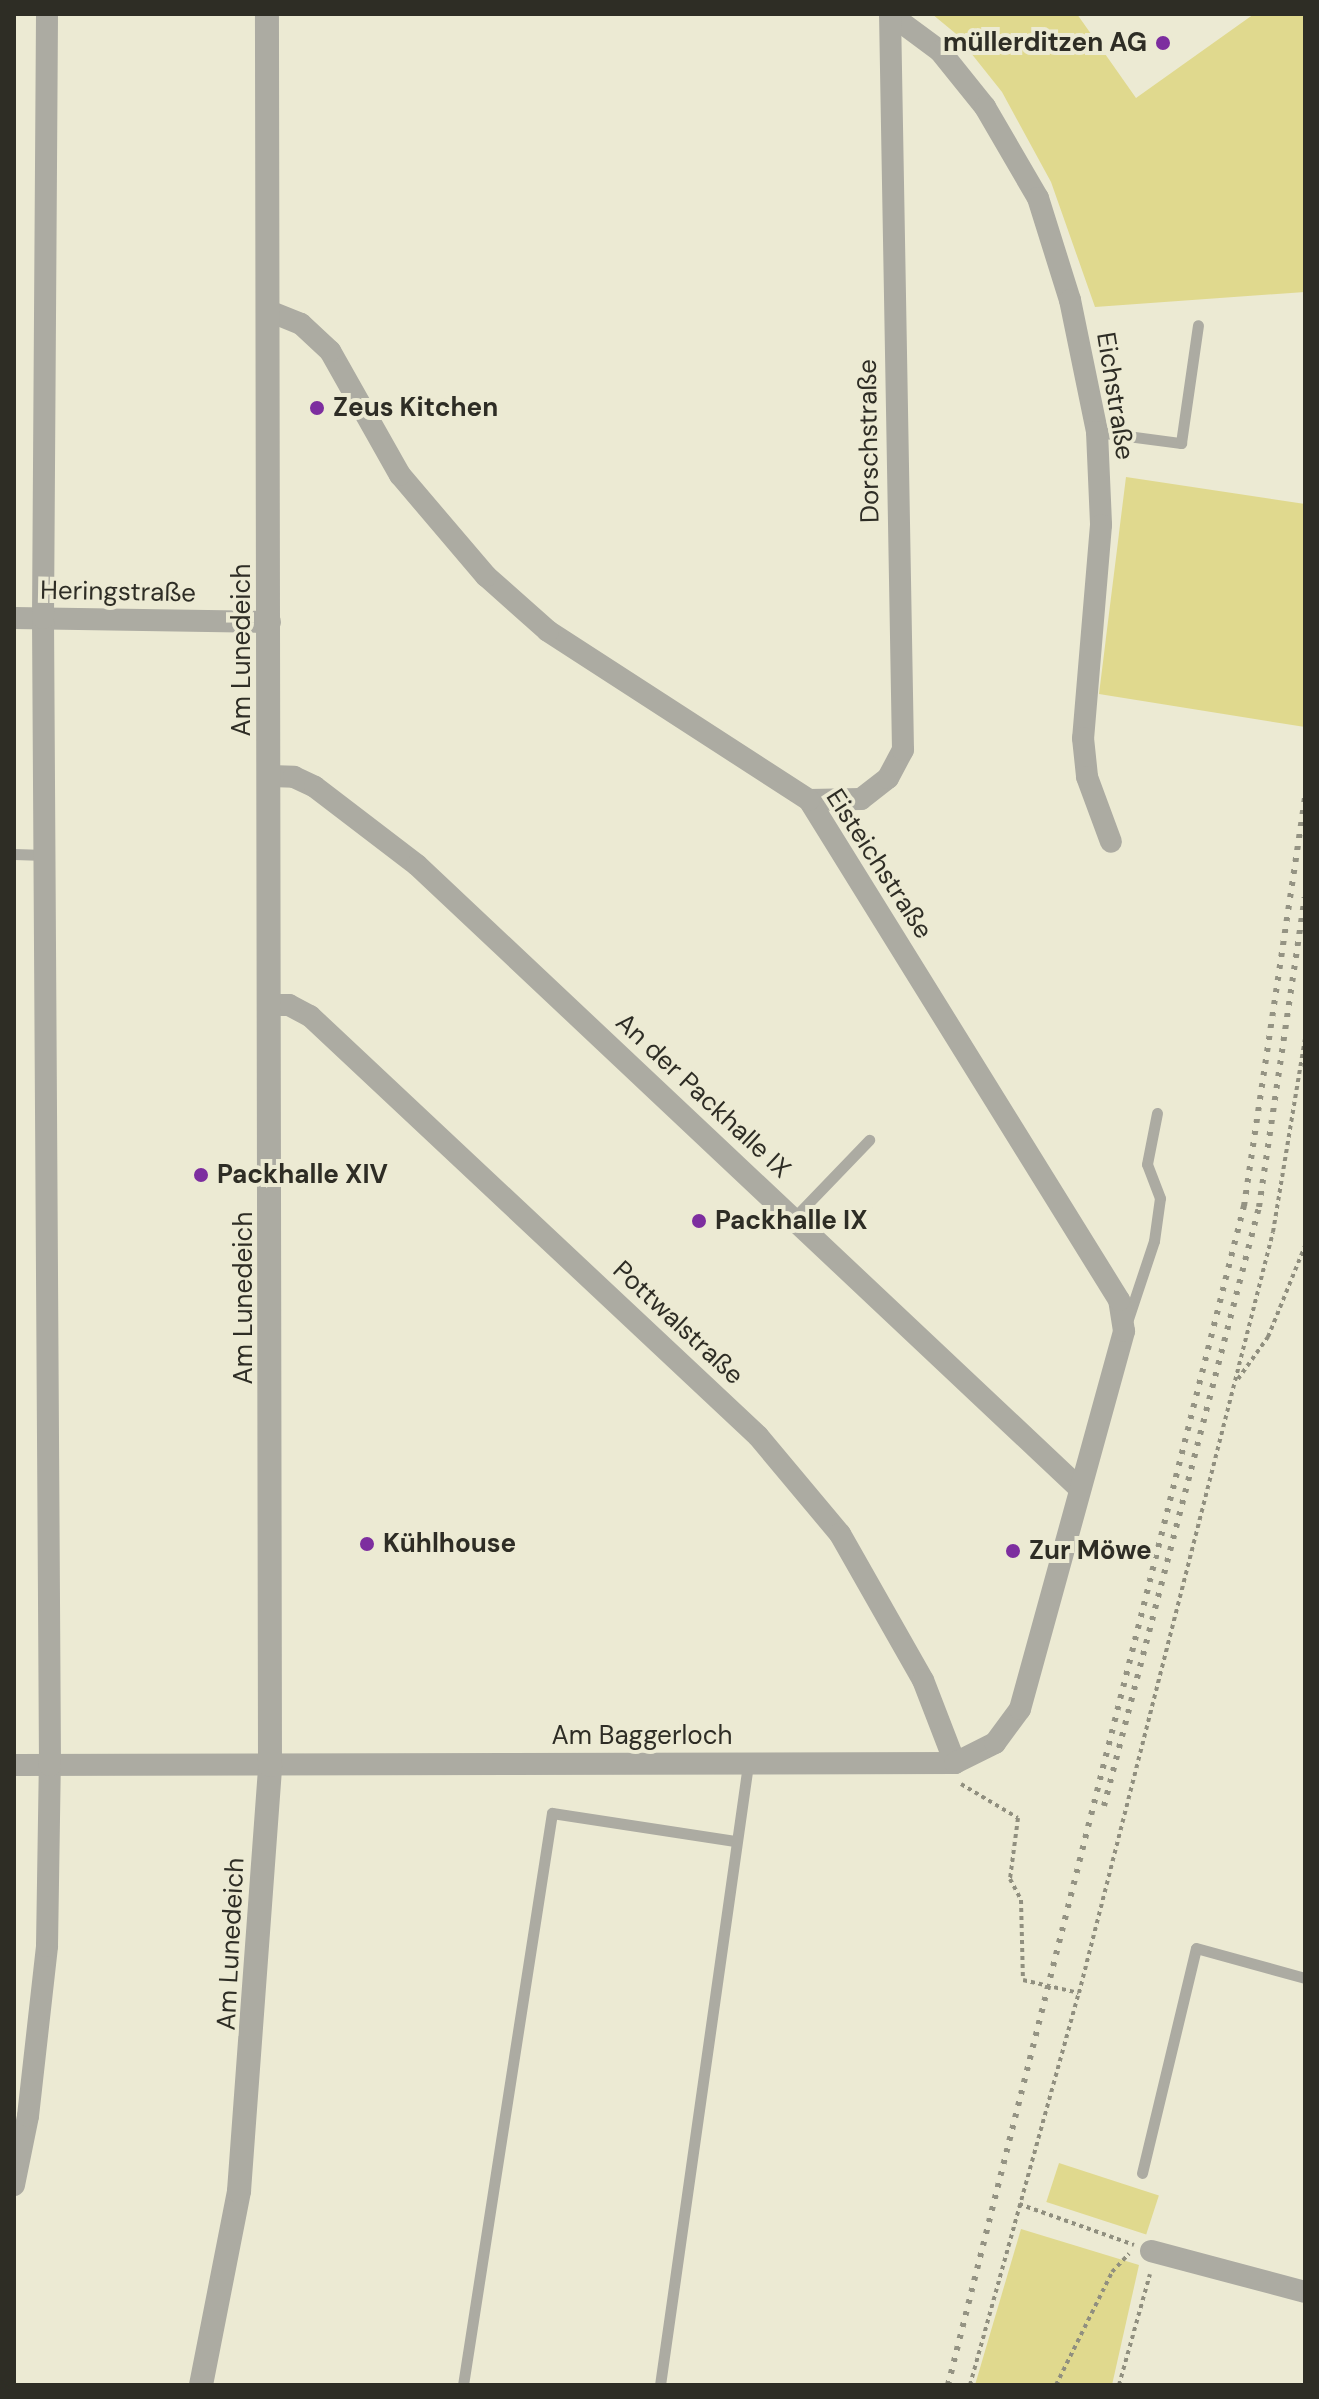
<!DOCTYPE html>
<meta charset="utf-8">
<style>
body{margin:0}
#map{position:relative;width:1319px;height:2399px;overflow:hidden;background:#ecead3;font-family:"DM Sans",sans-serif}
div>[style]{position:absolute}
.green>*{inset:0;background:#e0d98e;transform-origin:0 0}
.path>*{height:4px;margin-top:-2px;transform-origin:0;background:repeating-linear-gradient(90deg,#908f7f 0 4px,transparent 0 8px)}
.service>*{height:11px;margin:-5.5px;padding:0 5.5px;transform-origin:5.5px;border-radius:5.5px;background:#acaba2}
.minor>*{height:22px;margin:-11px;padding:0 11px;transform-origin:11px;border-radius:11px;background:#acaba2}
.tertiary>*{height:24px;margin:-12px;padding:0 12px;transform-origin:12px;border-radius:12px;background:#acaba2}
.rail>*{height:6px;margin-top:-3px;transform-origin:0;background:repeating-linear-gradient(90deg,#949383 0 4px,transparent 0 12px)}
.dots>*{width:22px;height:22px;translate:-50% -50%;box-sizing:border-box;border:4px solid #ecead3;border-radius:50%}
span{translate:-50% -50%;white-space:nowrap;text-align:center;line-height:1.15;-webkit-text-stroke:8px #ecead3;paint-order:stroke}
.poi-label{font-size:26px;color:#2e2d25;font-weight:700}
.right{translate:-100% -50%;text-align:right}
.left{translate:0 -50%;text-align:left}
.street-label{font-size:26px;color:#2e2d25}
.frame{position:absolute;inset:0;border:16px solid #2e2d25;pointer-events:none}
</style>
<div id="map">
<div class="green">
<i style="clip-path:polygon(932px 14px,1077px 14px,1136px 98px,1254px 14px,1305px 14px,1305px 292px,1095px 307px,1051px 182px,1002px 92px,955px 33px)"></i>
<i style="clip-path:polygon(1126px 477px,1305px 504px,1305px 727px,1099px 694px)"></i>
<i style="left:1059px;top:2163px;width:105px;height:41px;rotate:18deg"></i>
<i style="clip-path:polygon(1021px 2229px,1139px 2265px,1112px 2385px,975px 2385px)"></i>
</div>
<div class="path">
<i style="left:1238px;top:1379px;width:52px;rotate:-54.5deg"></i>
<i style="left:1268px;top:1337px;width:98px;rotate:-67.9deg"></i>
<i style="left:961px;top:1784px;width:66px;rotate:30.8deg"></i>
<i style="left:1018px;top:1818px;width:62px;rotate:97.5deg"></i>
<i style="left:1010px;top:1879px;width:24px;rotate:62deg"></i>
<i style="left:1021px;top:1900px;width:80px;rotate:88.6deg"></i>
<i style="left:1023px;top:1980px;width:57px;rotate:13.1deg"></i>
<i style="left:1019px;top:2204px;width:122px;rotate:19.6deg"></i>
<i style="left:970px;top:2385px;width:407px;rotate:-74.5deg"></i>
<i style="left:1079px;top:1993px;width:785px;rotate:-75.7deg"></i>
<i style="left:1273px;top:1232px;width:196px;rotate:-80.6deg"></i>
<i style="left:1056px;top:2385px;width:126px;rotate:-63.6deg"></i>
<i style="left:1112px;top:2272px;width:25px;rotate:-47deg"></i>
<i style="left:1119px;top:2385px;width:115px;rotate:-74.4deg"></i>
</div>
<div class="service">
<i style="left:1097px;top:432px;width:85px;rotate:7.5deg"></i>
<i style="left:1181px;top:443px;width:119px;rotate:-81.8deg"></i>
<i style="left:14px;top:854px;width:31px;rotate:2deg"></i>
<i style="left:793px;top:1219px;width:110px;rotate:-46.1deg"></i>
<i style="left:1128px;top:1319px;width:82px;rotate:-71.6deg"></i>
<i style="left:1154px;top:1241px;width:43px;rotate:-82.1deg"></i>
<i style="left:1160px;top:1198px;width:36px;rotate:-111deg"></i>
<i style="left:1147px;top:1164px;width:52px;rotate:-78.9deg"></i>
<i style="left:1142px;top:2173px;width:231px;rotate:-76.5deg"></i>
<i style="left:1196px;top:1948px;width:113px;rotate:15.4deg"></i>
<i style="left:463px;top:2385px;width:579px;rotate:-81.16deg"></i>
<i style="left:552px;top:1813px;width:185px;rotate:8.7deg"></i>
<i style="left:660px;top:2385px;width:627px;rotate:-81.93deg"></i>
</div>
<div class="minor">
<i style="left:890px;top:14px;width:62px;rotate:36.5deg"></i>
<i style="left:940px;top:51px;width:72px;rotate:51.2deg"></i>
<i style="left:985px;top:107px;width:105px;rotate:59.8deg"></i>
<i style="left:1038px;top:198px;width:107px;rotate:72.6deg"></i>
<i style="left:1070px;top:300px;width:135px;rotate:78.4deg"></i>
<i style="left:1097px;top:432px;width:93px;rotate:87.5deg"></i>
<i style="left:1101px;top:525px;width:214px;rotate:94.8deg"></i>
<i style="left:1083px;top:738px;width:39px;rotate:84deg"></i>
<i style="left:1087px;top:777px;width:69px;rotate:69.7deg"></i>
<i style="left:14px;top:618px;width:256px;rotate:0.9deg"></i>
<i style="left:270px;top:776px;width:24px;rotate:2deg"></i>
<i style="left:294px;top:777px;width:23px;rotate:25deg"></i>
<i style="left:315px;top:787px;width:128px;rotate:37.4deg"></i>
<i style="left:417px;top:865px;width:909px;rotate:43.26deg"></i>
<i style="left:809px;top:800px;width:52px;rotate:-1.1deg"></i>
<i style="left:861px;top:799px;width:34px;rotate:-38deg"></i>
<i style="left:888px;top:778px;width:32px;rotate:-62deg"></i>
<i style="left:903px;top:750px;width:736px;rotate:-91.01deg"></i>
<i style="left:271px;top:1005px;width:18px"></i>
<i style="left:289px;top:1005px;width:24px;rotate:28deg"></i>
<i style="left:310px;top:1016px;width:614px;rotate:43.15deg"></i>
<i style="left:758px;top:1436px;width:128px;rotate:50.1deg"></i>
<i style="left:840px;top:1534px;width:168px;rotate:60.4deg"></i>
<i style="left:923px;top:1680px;width:89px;rotate:68.9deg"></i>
<i style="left:14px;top:1765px;width:941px;rotate:-0.12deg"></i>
<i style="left:955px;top:1763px;width:45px;rotate:-26.6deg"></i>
<i style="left:995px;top:1743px;width:42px;rotate:-53.7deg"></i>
<i style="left:1020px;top:1709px;width:392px;rotate:-74.6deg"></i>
<i style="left:1124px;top:1331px;width:31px;rotate:-99deg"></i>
<i style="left:1119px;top:1300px;width:588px;rotate:-121.8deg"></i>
<i style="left:809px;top:800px;width:311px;rotate:-147.1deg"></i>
<i style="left:548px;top:631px;width:83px;rotate:-138.4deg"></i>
<i style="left:486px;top:576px;width:133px;rotate:-130.4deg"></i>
<i style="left:400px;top:475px;width:142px;rotate:-119.4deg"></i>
<i style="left:330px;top:351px;width:40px;rotate:-137deg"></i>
<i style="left:301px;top:324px;width:35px;rotate:-158deg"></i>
<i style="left:14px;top:2185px;width:70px;rotate:-78.5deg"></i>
<i style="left:28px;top:2116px;width:171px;rotate:-83.6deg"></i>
<i style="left:47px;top:1946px;width:181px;rotate:-89.1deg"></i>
<i style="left:50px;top:1765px;width:1147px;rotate:-90.35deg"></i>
<i style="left:43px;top:618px;width:604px;rotate:-89.62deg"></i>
<i style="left:1151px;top:2251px;width:159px;rotate:14.9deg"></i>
</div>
<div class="tertiary">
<i style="left:201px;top:2385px;width:198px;rotate:-78.9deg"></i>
<i style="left:239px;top:2191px;width:427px;rotate:-85.8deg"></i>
<i style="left:270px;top:1765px;width:1751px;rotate:-90.1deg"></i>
</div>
<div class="rail">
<i style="left:1104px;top:1806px;width:619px;rotate:-75.49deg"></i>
<i style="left:1259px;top:1207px;width:313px;rotate:-81.6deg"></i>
<i style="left:948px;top:2385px;width:1216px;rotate:-75.91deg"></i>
<i style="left:1244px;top:1206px;width:413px;rotate:-81.5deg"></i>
</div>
<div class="dots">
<i style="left:1163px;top:43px;background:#7d2e9f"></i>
<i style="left:317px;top:408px;background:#7d2e9f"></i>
<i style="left:201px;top:1175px;background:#7d2e9f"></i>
<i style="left:699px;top:1221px;background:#7d2e9f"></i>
<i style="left:367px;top:1544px;background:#7d2e9f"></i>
<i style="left:1013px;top:1551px;background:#7d2e9f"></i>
</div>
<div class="poi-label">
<span class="right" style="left:1147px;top:43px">müllerditzen AG</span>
<span class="left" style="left:333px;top:408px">Zeus Kitchen</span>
<span class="left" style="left:217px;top:1175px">Packhalle XIV</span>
<span class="left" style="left:715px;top:1221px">Packhalle IX</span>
<span class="left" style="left:383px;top:1544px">Kühlhouse</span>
<span class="left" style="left:1029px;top:1551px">Zur Möwe</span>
</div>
<div class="street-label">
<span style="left:1115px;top:396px;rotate:81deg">Eichstraße</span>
<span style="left:869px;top:441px;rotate:-91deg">Dorschstraße</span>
<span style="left:118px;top:592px;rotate:1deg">Heringstraße</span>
<span style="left:242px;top:650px;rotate:-90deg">Am Lunedeich</span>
<span style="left:879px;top:864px;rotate:57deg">Eisteichstraße</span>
<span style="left:703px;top:1096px;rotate:43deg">An der Packhalle IX</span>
<span style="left:244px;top:1298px;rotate:-90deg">Am Lunedeich</span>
<span style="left:678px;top:1323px;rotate:43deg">Pottwalstraße</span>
<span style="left:642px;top:1736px">Am Baggerloch</span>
<span style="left:231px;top:1944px;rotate:-87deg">Am Lunedeich</span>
</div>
<div class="frame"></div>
</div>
